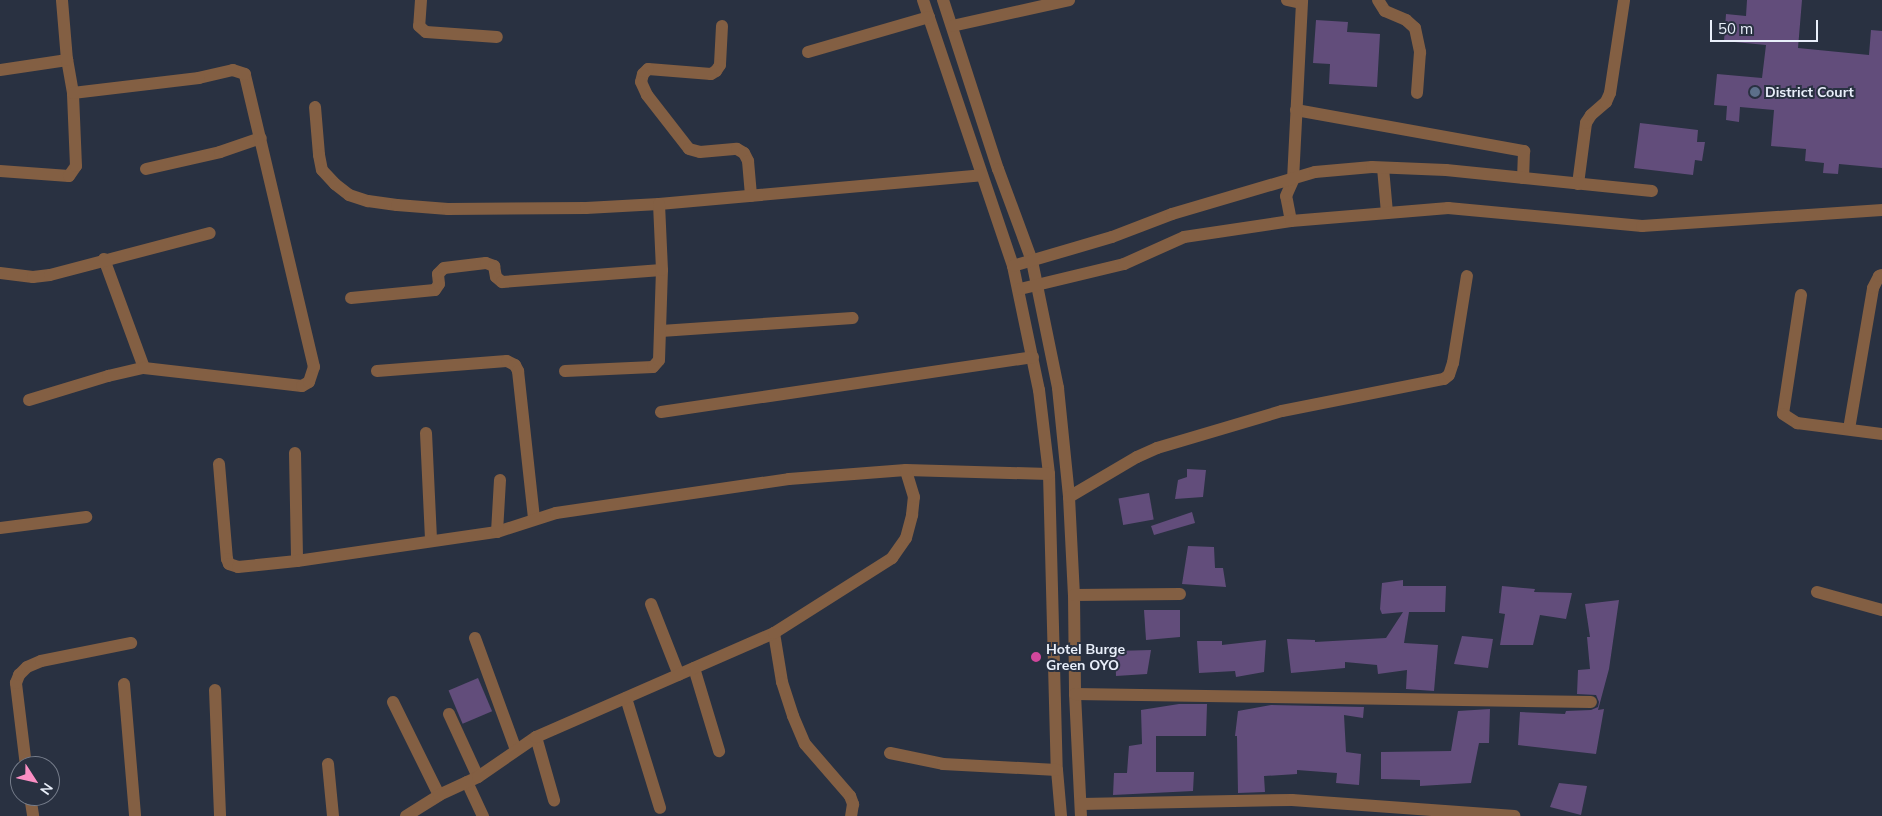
<!DOCTYPE html>
<style>
body{margin:0}
#map{position:relative;width:1882px;height:816px;overflow:hidden;background:#293141;font-family:Mulish,sans-serif}
div>[style]{position:absolute}
.building>*{inset:0;background:#624d7b;transform-origin:0 0}
.minor>*{height:12px;margin:-6px;padding:0 6px;transform-origin:6px;border-radius:6px;background:#835f43}
.dots>*{width:14px;height:14px;translate:-50% -50%;box-sizing:border-box;border:2px solid #293141;border-radius:50%}
span{translate:-50% -50%;white-space:nowrap;text-align:center;line-height:1.15;-webkit-text-stroke:4px #293141;paint-order:stroke}
.poi-label{font-size:14px;color:#e9effa;font-weight:700}
.left{translate:0 -50%;text-align:left}
.north{position:absolute;left:10px;top:756px;width:50px;height:50px;box-sizing:border-box;background:#293141;border:1px solid #767d8b;border-radius:50%;rotate:125deg;font-size:14px;font-weight:700;line-height:20px;text-align:center;color:#e9effa}
.north::after{content:'';display:block;margin:auto;width:18px;height:22px;background:#fb8fc4;clip-path:polygon(50% 0,100% 100%,50% 72%,0 100%)}
.scale{position:absolute;left:1710px;top:20px;width:108px;height:22px;box-sizing:border-box;border:2px solid #e9effa;border-top:0;padding-left:6px;font-size:15px;line-height:18px;white-space:nowrap;color:#e9effa;-webkit-text-stroke:4px #293141;paint-order:stroke}
</style>
<div id="map">
<div class="building">
<i style="clip-path:polygon(1747px 0,1802px 0,1798px 48px,1869px 55px,1871px 30px,1882px 31px,1882px 168px,1839px 164px,1838px 174px,1823px 173px,1824px 163px,1805px 161px,1806px 149px,1771px 146px,1774px 110px,1740px 107px,1739px 122px,1726px 120px,1727px 106px,1714px 105px,1717px 74px,1762px 78px,1766px 45px,1724px 41px,1726px 14px,1746px 16px)"></i>
<i style="clip-path:polygon(1316px 20px,1348px 22px,1347px 32px,1380px 34px,1377px 87px,1329px 84px,1330px 64px,1313px 63px)"></i>
<i style="clip-path:polygon(1640px 123px,1698px 130px,1697px 142px,1705px 142px,1702px 161px,1695px 160px,1693px 175px,1634px 168px)"></i>
<i style="clip-path:polygon(1187px 469px,1206px 470px,1203px 497px,1175px 499px,1178px 480px,1187px 477px)"></i>
<i style="left:1149px;top:493px;width:27px;height:31px;rotate:80deg"></i>
<i style="clip-path:polygon(1192px 512px,1195px 523px,1154px 535px,1151px 526px)"></i>
<i style="clip-path:polygon(1188px 546px,1214px 547px,1215px 568px,1223px 568px,1226px 587px,1182px 584px)"></i>
<i style="clip-path:polygon(1403px 580px,1403px 586px,1446px 586px,1445px 612px,1409px 612px,1404px 643px,1438px 645px,1434px 691px,1406px 689px,1407px 670px,1378px 674px,1377px 665px,1345px 662px,1345px 668px,1291px 673px,1287px 639px,1315px 640px,1315px 642px,1386px 638px,1403px 612px,1382px 614px,1380px 609px,1382px 583px)"></i>
<i style="clip-path:polygon(1502px 586px,1535px 589px,1534px 592px,1572px 593px,1566px 619px,1540px 615px,1533px 645px,1500px 645px,1505px 614px,1499px 613px)"></i>
<i style="clip-path:polygon(1619px 600px,1609px 669px,1598px 710px,1604px 709px,1596px 754px,1518px 745px,1520px 712px,1565px 714px,1566px 711px,1591px 710px,1598px 707px,1599px 702px,1596px 695px,1577px 694px,1578px 670px,1590px 669px,1587px 637px,1590px 637px,1585px 604px)"></i>
<i style="clip-path:polygon(1144px 610px,1180px 610px,1180px 637px,1146px 640px)"></i>
<i style="clip-path:polygon(1462px 636px,1493px 639px,1488px 668px,1454px 664px)"></i>
<i style="clip-path:polygon(1266px 640px,1264px 672px,1236px 677px,1235px 671px,1199px 673px,1197px 641px,1222px 641px,1222px 645px)"></i>
<i style="clip-path:polygon(1151px 650px,1147px 674px,1116px 676px,1115px 651px)"></i>
<i style="left:478px;top:678px;width:36px;height:32px;rotate:67deg"></i>
<i style="clip-path:polygon(1179px 704px,1207px 704px,1206px 736px,1156px 736px,1156px 772px,1194px 772px,1193px 791px,1113px 795px,1114px 773px,1127px 773px,1129px 746px,1142px 744px,1141px 710px)"></i>
<i style="clip-path:polygon(1271px 705px,1364px 707px,1363px 718px,1344px 715px,1346px 752px,1361px 754px,1359px 785px,1336px 783px,1337px 773px,1297px 770px,1297px 774px,1264px 776px,1265px 792px,1238px 793px,1237px 736px,1235px 736px,1238px 711px)"></i>
<i style="clip-path:polygon(1490px 709px,1489px 743px,1479px 743px,1471px 783px,1420px 786px,1420px 780px,1381px 779px,1381px 752px,1451px 751px,1458px 711px)"></i>
<i style="clip-path:polygon(1559px 783px,1587px 786px,1581px 815px,1550px 807px)"></i>
</div>
<div class="minor">
<i style="left:421px;top:0;width:26px;rotate:94deg"></i>
<i style="left:419px;top:26px;width:9px;rotate:41deg"></i>
<i style="left:426px;top:32px;width:71px;rotate:4deg"></i>
<i style="left:923px;top:0;width:281px;rotate:71.3deg"></i>
<i style="left:1013px;top:266px;width:127px;rotate:78.2deg"></i>
<i style="left:1039px;top:390px;width:85px;rotate:83.2deg"></i>
<i style="left:1049px;top:474px;width:296px;rotate:88.5deg"></i>
<i style="left:1057px;top:770px;width:46px;rotate:85deg"></i>
<i style="left:943px;top:0;width:178px;rotate:72deg"></i>
<i style="left:998px;top:169px;width:98px;rotate:69.7deg"></i>
<i style="left:1032px;top:261px;width:130px;rotate:78.4deg"></i>
<i style="left:1058px;top:388px;width:110px;rotate:84.2deg"></i>
<i style="left:1069px;top:497px;width:98px;rotate:87.1deg"></i>
<i style="left:1074px;top:595px;width:99px;rotate:89.4deg"></i>
<i style="left:1075px;top:694px;width:122px;rotate:87.2deg"></i>
<i style="left:1287px;top:0;width:14px;rotate:12deg"></i>
<i style="left:1378px;top:0;width:13px;rotate:58deg"></i>
<i style="left:1385px;top:11px;width:23px;rotate:23deg"></i>
<i style="left:1406px;top:20px;width:12px;rotate:42deg"></i>
<i style="left:1415px;top:28px;width:25px;rotate:78deg"></i>
<i style="left:1420px;top:52px;width:41px;rotate:94.2deg"></i>
<i style="left:722px;top:26px;width:39px;rotate:93deg"></i>
<i style="left:720px;top:65px;width:7px;rotate:124deg"></i>
<i style="left:716px;top:71px;width:6px;rotate:149deg"></i>
<i style="left:711px;top:74px;width:63px;rotate:-175.5deg"></i>
<i style="left:648px;top:69px;width:7px;rotate:135deg"></i>
<i style="left:643px;top:74px;width:8px;rotate:104deg"></i>
<i style="left:641px;top:82px;width:14px;rotate:65deg"></i>
<i style="left:647px;top:95px;width:68px;rotate:52.1deg"></i>
<i style="left:689px;top:149px;width:11px;rotate:15deg"></i>
<i style="left:700px;top:152px;width:37px;rotate:-5deg"></i>
<i style="left:737px;top:149px;width:8px;rotate:30deg"></i>
<i style="left:744px;top:153px;width:9px;rotate:63deg"></i>
<i style="left:748px;top:161px;width:35px;rotate:85deg"></i>
<i style="left:952px;top:26px;width:120px;rotate:-12.5deg"></i>
<i style="left:808px;top:52px;width:126px;rotate:-16.1deg"></i>
<i style="left:0;top:70px;width:68px;rotate:-8.5deg"></i>
<i style="left:315px;top:107px;width:48px;rotate:85.2deg"></i>
<i style="left:319px;top:155px;width:15px;rotate:79deg"></i>
<i style="left:322px;top:170px;width:19px;rotate:47deg"></i>
<i style="left:335px;top:184px;width:18px;rotate:38deg"></i>
<i style="left:349px;top:195px;width:20px;rotate:18deg"></i>
<i style="left:368px;top:201px;width:29px;rotate:8deg"></i>
<i style="left:397px;top:205px;width:51px;rotate:4.5deg"></i>
<i style="left:448px;top:209px;width:138px;rotate:-0.4deg"></i>
<i style="left:586px;top:208px;width:73px;rotate:-3.1deg"></i>
<i style="left:659px;top:204px;width:324px;rotate:-5.1deg"></i>
<i style="left:1296px;top:110px;width:232px;rotate:10.2deg"></i>
<i style="left:1524px;top:151px;width:27px;rotate:92deg"></i>
<i style="left:1383px;top:168px;width:45px;rotate:84.9deg"></i>
<i style="left:146px;top:169px;width:76px;rotate:-12.9deg"></i>
<i style="left:220px;top:152px;width:43px;rotate:-18.9deg"></i>
<i style="left:0;top:171px;width:69px;rotate:4.1deg"></i>
<i style="left:69px;top:176px;width:12px;rotate:-55deg"></i>
<i style="left:76px;top:166px;width:73px;rotate:-92.4deg"></i>
<i style="left:73px;top:93px;width:34px;rotate:-100deg"></i>
<i style="left:67px;top:60px;width:60px;rotate:-94.8deg"></i>
<i style="left:1578px;top:184px;width:62px;rotate:-82.5deg"></i>
<i style="left:1586px;top:123px;width:9px;rotate:-58deg"></i>
<i style="left:1591px;top:115px;width:20px;rotate:-41deg"></i>
<i style="left:1606px;top:102px;width:10px;rotate:-66deg"></i>
<i style="left:1610px;top:93px;width:94px;rotate:-81.4deg"></i>
<i style="left:1291px;top:221px;width:25px;rotate:-101deg"></i>
<i style="left:1286px;top:196px;width:17px;rotate:-66deg"></i>
<i style="left:1293px;top:180px;width:180px;rotate:-87.1deg"></i>
<i style="left:104px;top:259px;width:116px;rotate:69.8deg"></i>
<i style="left:1013px;top:266px;width:103px;rotate:-16.3deg"></i>
<i style="left:1112px;top:237px;width:64px;rotate:-21deg"></i>
<i style="left:1172px;top:214px;width:149px;rotate:-16.4deg"></i>
<i style="left:1315px;top:172px;width:57px;rotate:-5deg"></i>
<i style="left:1372px;top:167px;width:74px;rotate:2.3deg"></i>
<i style="left:1446px;top:170px;width:207px;rotate:5.8deg"></i>
<i style="left:0;top:273px;width:33px;rotate:7deg"></i>
<i style="left:33px;top:277px;width:17px;rotate:-7deg"></i>
<i style="left:50px;top:275px;width:165px;rotate:-14.7deg"></i>
<i style="left:1020px;top:289px;width:107px;rotate:-13.5deg"></i>
<i style="left:1124px;top:264px;width:66px;rotate:-24.2deg"></i>
<i style="left:1184px;top:237px;width:108px;rotate:-8.5deg"></i>
<i style="left:1291px;top:221px;width:158px;rotate:-4.7deg"></i>
<i style="left:1448px;top:208px;width:195px;rotate:5.3deg"></i>
<i style="left:1642px;top:226px;width:241px;rotate:-3.8deg"></i>
<i style="left:1801px;top:295px;width:120px;rotate:98.6deg"></i>
<i style="left:1783px;top:414px;width:17px;rotate:33deg"></i>
<i style="left:1797px;top:423px;width:86px;rotate:7.4deg"></i>
<i style="left:351px;top:298px;width:84px;rotate:-5.4deg"></i>
<i style="left:435px;top:290px;width:7px;rotate:-56deg"></i>
<i style="left:439px;top:284px;width:10px;rotate:-96deg"></i>
<i style="left:438px;top:274px;width:8px;rotate:-45deg"></i>
<i style="left:444px;top:268px;width:42px;rotate:-6.8deg"></i>
<i style="left:486px;top:263px;width:9px;rotate:21deg"></i>
<i style="left:494px;top:266px;width:11px;rotate:80deg"></i>
<i style="left:496px;top:277px;width:8px;rotate:40deg"></i>
<i style="left:502px;top:282px;width:160px;rotate:-4.3deg"></i>
<i style="left:661px;top:331px;width:192px;rotate:-3.9deg"></i>
<i style="left:377px;top:371px;width:130px;rotate:-4.4deg"></i>
<i style="left:507px;top:361px;width:9px;rotate:27deg"></i>
<i style="left:515px;top:365px;width:7px;rotate:63deg"></i>
<i style="left:518px;top:371px;width:149px;rotate:83.8deg"></i>
<i style="left:565px;top:371px;width:88px;rotate:-2.6deg"></i>
<i style="left:653px;top:367px;width:9px;rotate:-49deg"></i>
<i style="left:659px;top:360px;width:90px;rotate:-88.1deg"></i>
<i style="left:662px;top:270px;width:66px;rotate:-92.6deg"></i>
<i style="left:29px;top:400px;width:83px;rotate:-16.9deg"></i>
<i style="left:108px;top:376px;width:37px;rotate:-13deg"></i>
<i style="left:144px;top:368px;width:159px;rotate:6.5deg"></i>
<i style="left:302px;top:386px;width:8px;rotate:-30deg"></i>
<i style="left:309px;top:382px;width:16px;rotate:-72deg"></i>
<i style="left:314px;top:367px;width:301px;rotate:-103.3deg"></i>
<i style="left:245px;top:74px;width:13px;rotate:-162deg"></i>
<i style="left:233px;top:70px;width:35px;rotate:167deg"></i>
<i style="left:199px;top:78px;width:127px;rotate:173.2deg"></i>
<i style="left:661px;top:412px;width:376px;rotate:-8.4deg"></i>
<i style="left:1849px;top:429px;width:143px;rotate:-80.3deg"></i>
<i style="left:1873px;top:288px;width:13px;rotate:-63deg"></i>
<i style="left:1879px;top:276px;width:3px;rotate:-18deg"></i>
<i style="left:426px;top:433px;width:107px;rotate:87.3deg"></i>
<i style="left:295px;top:453px;width:108px;rotate:88.9deg"></i>
<i style="left:219px;top:464px;width:95px;rotate:85.2deg"></i>
<i style="left:227px;top:559px;width:5px;rotate:68deg"></i>
<i style="left:229px;top:564px;width:9px;rotate:18deg"></i>
<i style="left:238px;top:567px;width:59px;rotate:-5.8deg"></i>
<i style="left:297px;top:561px;width:202px;rotate:-8.3deg"></i>
<i style="left:497px;top:532px;width:62px;rotate:-17.9deg"></i>
<i style="left:556px;top:513px;width:235px;rotate:-8.3deg"></i>
<i style="left:789px;top:479px;width:117px;rotate:-4.4deg"></i>
<i style="left:906px;top:470px;width:143px;rotate:1.6deg"></i>
<i style="left:1069px;top:497px;width:79px;rotate:-30.5deg"></i>
<i style="left:1137px;top:457px;width:22px;rotate:-24deg"></i>
<i style="left:1157px;top:448px;width:130px;rotate:-16.5deg"></i>
<i style="left:1282px;top:411px;width:165px;rotate:-11.2deg"></i>
<i style="left:1444px;top:379px;width:6px;rotate:-39deg"></i>
<i style="left:1449px;top:375px;width:13px;rotate:-72deg"></i>
<i style="left:1453px;top:363px;width:88px;rotate:-80.9deg"></i>
<i style="left:0;top:528px;width:87px;rotate:-7.3deg"></i>
<i style="left:497px;top:532px;width:52px;rotate:-86.7deg"></i>
<i style="left:1817px;top:592px;width:67px;rotate:15.5deg"></i>
<i style="left:1074px;top:595px;width:106px;rotate:-0.5deg"></i>
<i style="left:651px;top:604px;width:76px;rotate:68.5deg"></i>
<i style="left:774px;top:633px;width:50px;rotate:80.7deg"></i>
<i style="left:782px;top:682px;width:36px;rotate:72deg"></i>
<i style="left:793px;top:716px;width:30px;rotate:67deg"></i>
<i style="left:805px;top:744px;width:69px;rotate:49.1deg"></i>
<i style="left:850px;top:796px;width:9px;rotate:69deg"></i>
<i style="left:853px;top:804px;width:12px;rotate:99deg"></i>
<i style="left:475px;top:638px;width:119px;rotate:69.9deg"></i>
<i style="left:694px;top:668px;width:87px;rotate:73.2deg"></i>
<i style="left:124px;top:684px;width:132px;rotate:85.2deg"></i>
<i style="left:215px;top:690px;width:126px;rotate:87.7deg"></i>
<i style="left:1075px;top:694px;width:516px;rotate:0.89deg"></i>
<i style="left:626px;top:698px;width:115px;rotate:72.8deg"></i>
<i style="left:393px;top:702px;width:104px;rotate:63.7deg"></i>
<i style="left:449px;top:714px;width:69px;rotate:65.3deg"></i>
<i style="left:536px;top:737px;width:66px;rotate:74.1deg"></i>
<i style="left:890px;top:753px;width:54px;rotate:11.7deg"></i>
<i style="left:943px;top:764px;width:114px;rotate:3deg"></i>
<i style="left:328px;top:764px;width:52px;rotate:84.5deg"></i>
<i style="left:26px;top:766px;width:84px;rotate:-96.9deg"></i>
<i style="left:16px;top:683px;width:9px;rotate:-69deg"></i>
<i style="left:19px;top:675px;width:11px;rotate:-45deg"></i>
<i style="left:27px;top:667px;width:15px;rotate:-23deg"></i>
<i style="left:41px;top:661px;width:92px;rotate:-11.3deg"></i>
<i style="left:467px;top:782px;width:38px;rotate:65deg"></i>
<i style="left:30px;top:796px;width:20px;rotate:81deg"></i>
<i style="left:1081px;top:804px;width:211px;rotate:-1.1deg"></i>
<i style="left:1292px;top:800px;width:223px;rotate:4.1deg"></i>
<i style="left:406px;top:816px;width:39px;rotate:-32deg"></i>
<i style="left:439px;top:795px;width:43px;rotate:-24.8deg"></i>
<i style="left:478px;top:777px;width:70px;rotate:-34.6deg"></i>
<i style="left:536px;top:737px;width:260px;rotate:-23.6deg"></i>
<i style="left:774px;top:633px;width:140px;rotate:-32.4deg"></i>
<i style="left:892px;top:558px;width:24px;rotate:-55deg"></i>
<i style="left:906px;top:538px;width:24px;rotate:-75deg"></i>
<i style="left:912px;top:515px;width:18px;rotate:-84deg"></i>
<i style="left:914px;top:497px;width:28px;rotate:-107deg"></i>
</div>
<div class="dots">
<i style="left:1755px;top:92px;background:#5c6f8a"></i>
<i style="left:1036px;top:657px;background:#d1479c"></i>
</div>
<div class="poi-label">
<span class="left" style="left:1765px;top:92px">District Court</span>
<span class="left" style="left:1046px;top:657px">Hotel Burge<br>Green OYO</span>
</div>
<div class="north">N</div>
<div class="scale">50 m</div>
</div>
